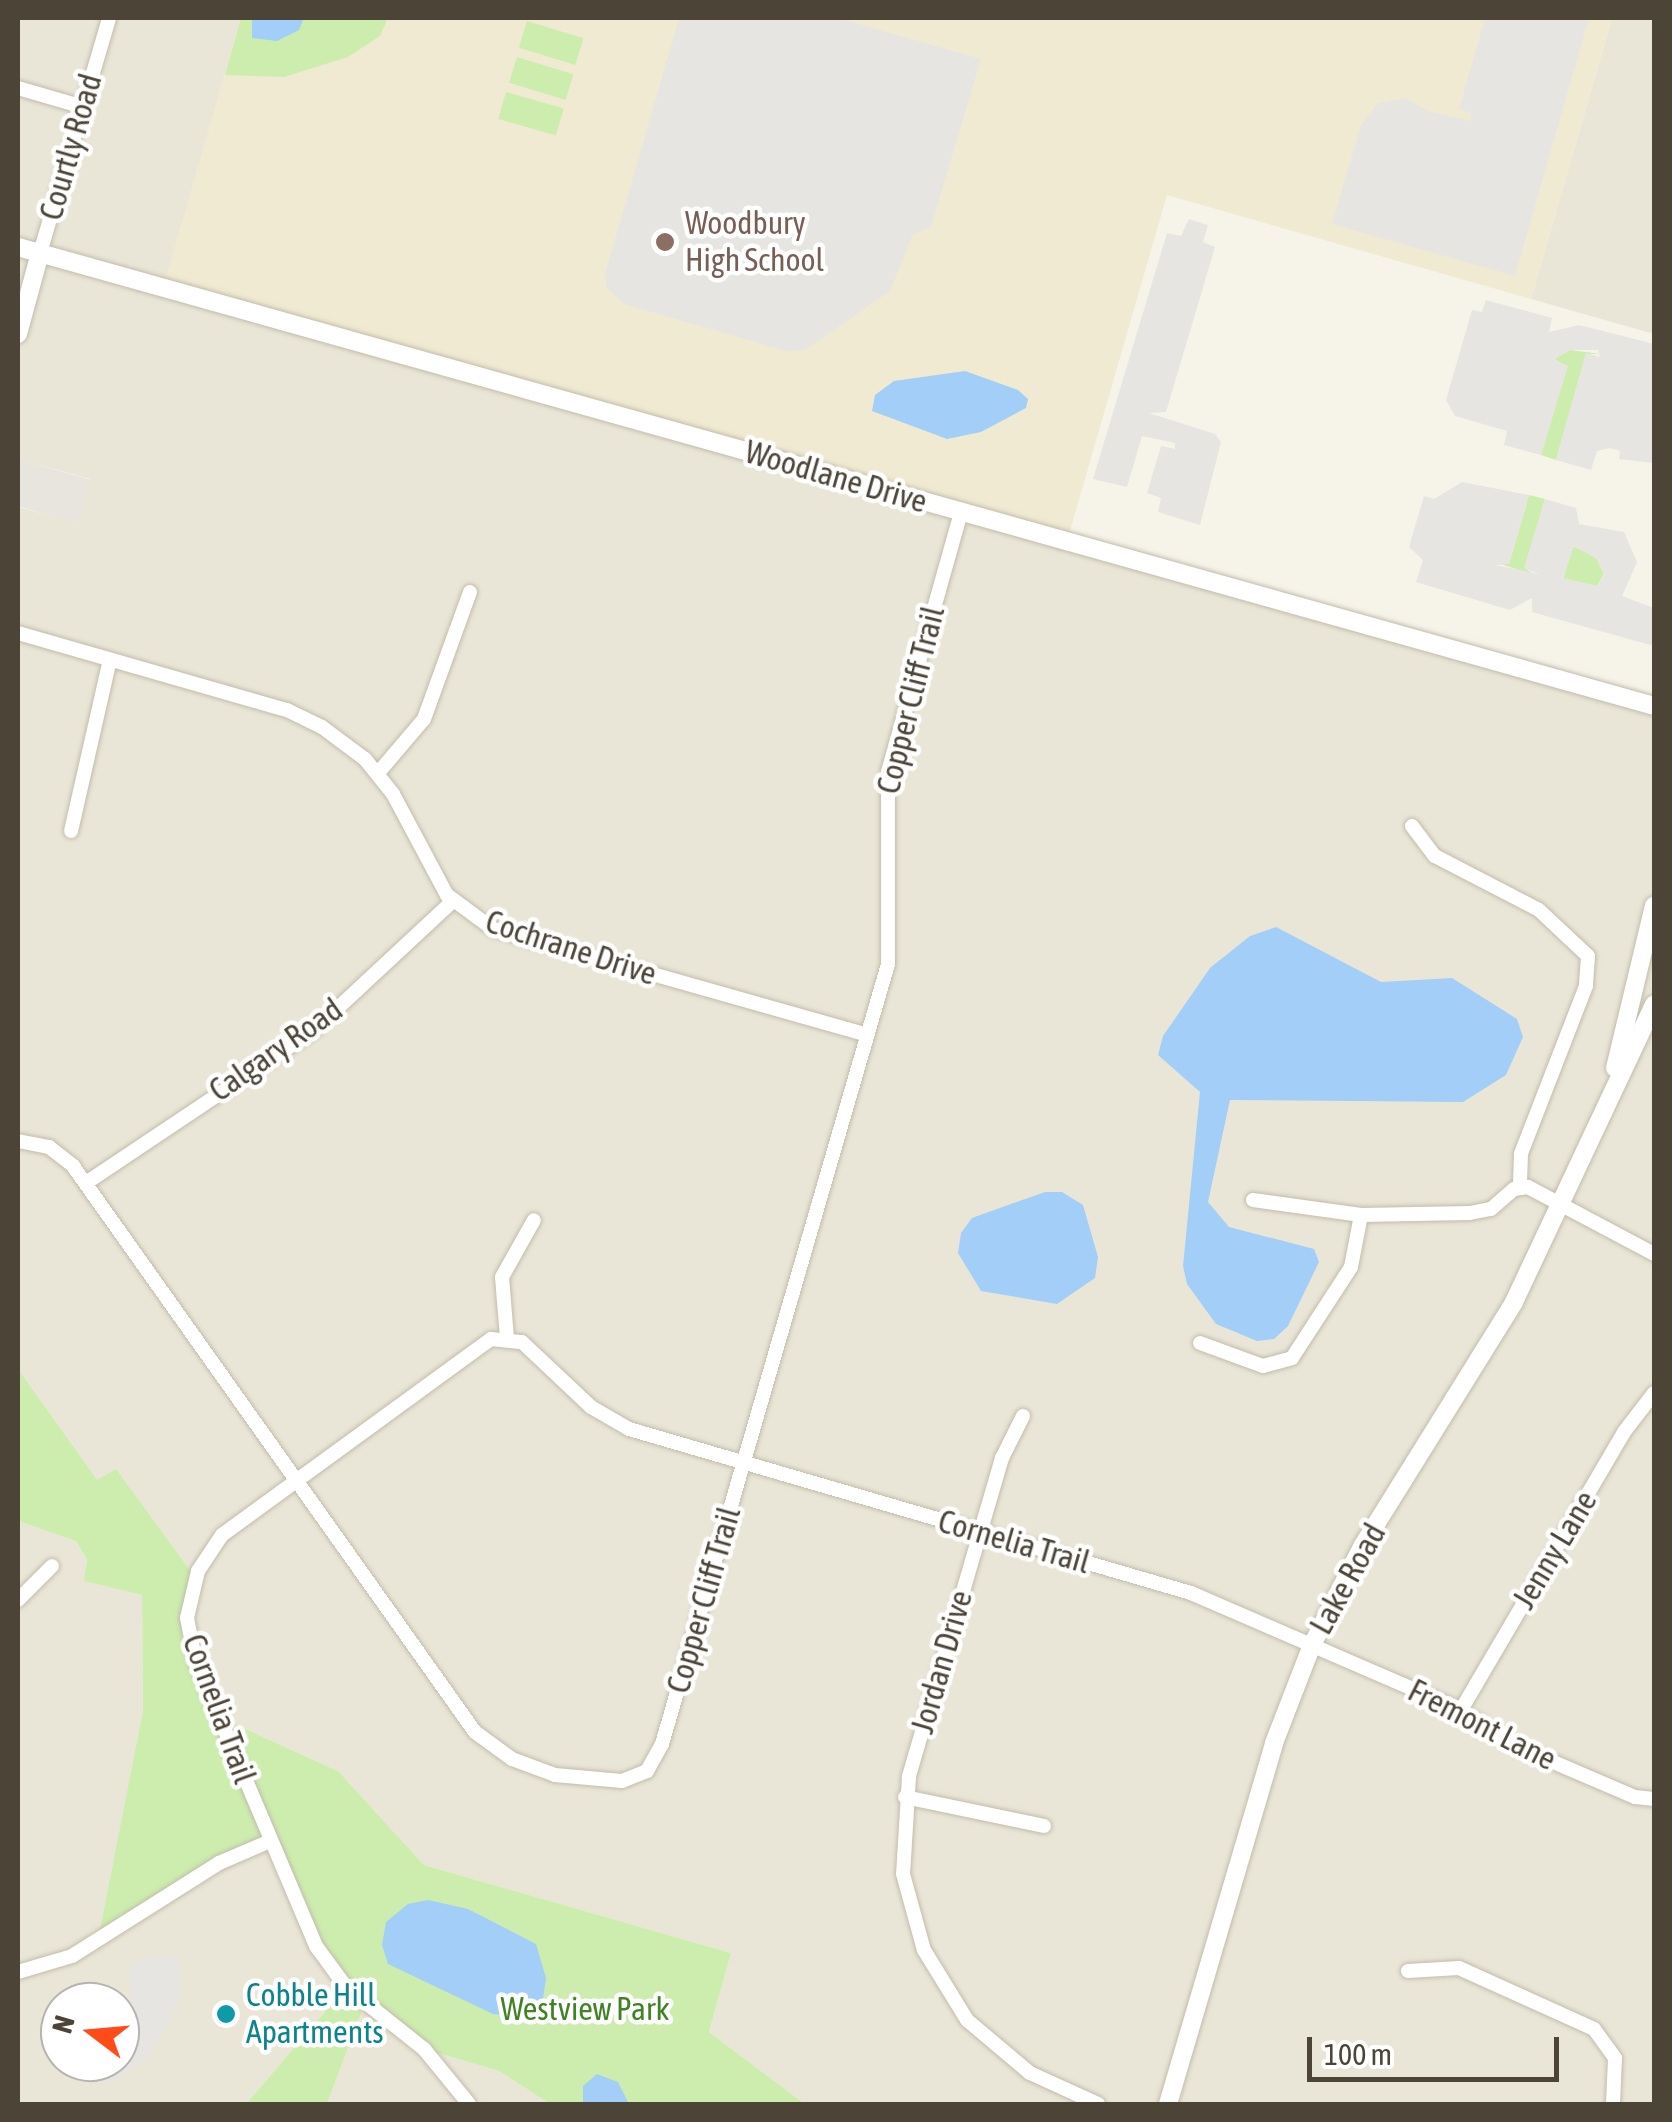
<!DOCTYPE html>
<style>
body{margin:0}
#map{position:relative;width:1672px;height:2122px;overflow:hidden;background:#f6f3e9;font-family:"Asap Condensed",sans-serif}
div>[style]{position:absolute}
.residential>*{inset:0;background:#eae6d7}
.industrial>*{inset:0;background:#e8e5de}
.education>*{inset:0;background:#f0ead2}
.green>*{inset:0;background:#cdedaf;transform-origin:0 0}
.parking>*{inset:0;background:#e7e5e1}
.water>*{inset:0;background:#a2cef7}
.roads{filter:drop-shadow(0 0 2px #c2bcab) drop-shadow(0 0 2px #c2bcab)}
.minor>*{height:14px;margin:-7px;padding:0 7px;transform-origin:7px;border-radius:7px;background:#fff}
.tertiary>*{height:18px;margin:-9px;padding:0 9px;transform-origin:9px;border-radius:9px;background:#fff}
.dots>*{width:28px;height:28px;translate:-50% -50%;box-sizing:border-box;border:5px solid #fff;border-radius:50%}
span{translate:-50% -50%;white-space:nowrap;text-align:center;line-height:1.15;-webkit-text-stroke:9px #fff;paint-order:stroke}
.street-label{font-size:32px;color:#4b4437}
.education-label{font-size:32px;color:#785e54}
.left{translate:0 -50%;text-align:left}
.culture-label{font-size:32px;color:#0d838f}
.park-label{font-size:32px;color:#418224}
.frame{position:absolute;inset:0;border:20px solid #4b4437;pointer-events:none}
.north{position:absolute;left:40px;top:1982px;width:100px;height:100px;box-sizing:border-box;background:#fff;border:2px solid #b7b4af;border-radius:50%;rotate:286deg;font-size:28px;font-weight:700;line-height:40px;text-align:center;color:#4b4437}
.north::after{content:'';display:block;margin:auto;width:35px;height:45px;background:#ff4b17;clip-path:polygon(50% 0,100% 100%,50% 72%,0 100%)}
.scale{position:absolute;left:1307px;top:2037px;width:252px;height:45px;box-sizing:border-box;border:5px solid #4b4437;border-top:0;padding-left:12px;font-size:30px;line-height:35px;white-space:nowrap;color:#4b4437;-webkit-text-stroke:8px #fff;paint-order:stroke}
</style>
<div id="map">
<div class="residential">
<i style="clip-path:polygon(18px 18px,241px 18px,164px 288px,1654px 706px,1654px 2104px,805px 2104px,709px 2032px,731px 1953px,424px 1865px,338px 1771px,219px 1717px,189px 1639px,195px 1577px,116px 1470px,97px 1481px,18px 1369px,18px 507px,78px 523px,90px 479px,18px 459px)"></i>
<i style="clip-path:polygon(1612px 18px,1654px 18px,1654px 334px,1531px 299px)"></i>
<i style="clip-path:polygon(evenodd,18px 1521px,76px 1541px,87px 1560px,85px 1581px,142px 1595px,143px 1710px,99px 1938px,270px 1841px,346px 1987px,246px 2104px,18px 2104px,18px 1521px,60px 2002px,120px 2002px,120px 2062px,60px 2062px,60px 2002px)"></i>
<i style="clip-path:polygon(364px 2004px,424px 2049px,499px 2071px,550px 2104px,327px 2104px)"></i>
</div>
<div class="industrial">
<i style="clip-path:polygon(18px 459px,91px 480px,78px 524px,18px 506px)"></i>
</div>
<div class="education">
<i style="clip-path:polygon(241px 18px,1612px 18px,1531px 299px,1167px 195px,1067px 541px,163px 288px)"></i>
</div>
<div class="green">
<i style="clip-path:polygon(241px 18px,388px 18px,380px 36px,348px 57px,284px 77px,225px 75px)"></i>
<i style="left:527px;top:21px;width:59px;height:28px;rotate:17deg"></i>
<i style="left:517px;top:57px;width:59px;height:27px;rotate:17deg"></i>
<i style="left:506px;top:92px;width:60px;height:28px;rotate:16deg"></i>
<i style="clip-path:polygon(1570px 350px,1602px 354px,1586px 354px,1556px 460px,1541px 455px,1567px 366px,1554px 359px)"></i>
<i style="clip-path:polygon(1529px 495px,1545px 499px,1525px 568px,1535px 575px,1494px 562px,1509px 564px)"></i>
<i style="clip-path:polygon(1573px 546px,1596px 557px,1604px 574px,1597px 586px,1563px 579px)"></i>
<i style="clip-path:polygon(18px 1369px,97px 1480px,116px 1469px,195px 1577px,187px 1618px,219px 1717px,338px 1771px,424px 1865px,731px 1953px,709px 2032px,805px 2104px,550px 2104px,499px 2071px,424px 2049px,364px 2005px,327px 2104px,246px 2104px,346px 1987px,270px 1841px,98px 1940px,143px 1710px,142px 1595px,84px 1581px,87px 1560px,76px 1541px,18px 1521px)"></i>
</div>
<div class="parking">
<i style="clip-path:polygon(679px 18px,838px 18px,981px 59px,931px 227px,913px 234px,890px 291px,805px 350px,786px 351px,624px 304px,607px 288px,605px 274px)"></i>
<i style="clip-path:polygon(1485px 18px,1589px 18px,1515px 276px,1332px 224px,1361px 125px,1378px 103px,1406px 98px,1427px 111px,1471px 121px,1471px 113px,1459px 109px)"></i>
<i style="clip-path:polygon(1189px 219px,1208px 225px,1203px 242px,1215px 247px,1166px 412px,1149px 413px,1215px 434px,1221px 442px,1200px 525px,1158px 512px,1161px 498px,1147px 493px,1161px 446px,1175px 449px,1175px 443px,1142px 436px,1127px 487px,1093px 479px,1167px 233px,1181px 236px)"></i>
<i style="clip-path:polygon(1486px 300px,1552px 318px,1549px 332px,1579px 325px,1654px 344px,1654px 463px,1619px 459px,1620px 451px,1610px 448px,1597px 451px,1591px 470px,1556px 460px,1586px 353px,1600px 357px,1598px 350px,1570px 350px,1554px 359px,1568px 366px,1541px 455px,1504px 445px,1507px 431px,1455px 416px,1446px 400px,1472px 310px,1482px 312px)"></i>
<i style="clip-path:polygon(evenodd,1462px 482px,1529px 495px,1509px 564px,1495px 565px,1539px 574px,1524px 568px,1545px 499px,1576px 508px,1579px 524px,1624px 532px,1637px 562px,1622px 596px,1654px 608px,1654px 646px,1532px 612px,1532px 598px,1510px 610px,1416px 582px,1423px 560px,1409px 547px,1424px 496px,1434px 499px,1462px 482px,1574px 546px,1597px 559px,1604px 575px,1597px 586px,1563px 578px,1574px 546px)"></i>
<i style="clip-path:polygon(180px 1957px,180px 1999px,166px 2028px,148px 2058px,109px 2084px,94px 2062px,120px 2062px,120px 2018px,131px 2007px,130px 1966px,145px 1958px)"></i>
</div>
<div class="water">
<i style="clip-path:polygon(252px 18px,304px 18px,299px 30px,277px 41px,252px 38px)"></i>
<i style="clip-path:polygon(965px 371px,1018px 390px,1028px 399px,1026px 408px,981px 432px,947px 439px,872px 411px,875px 395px,894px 381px)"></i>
<i style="clip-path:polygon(1276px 927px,1381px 982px,1452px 978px,1517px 1019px,1523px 1037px,1506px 1075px,1463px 1102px,1230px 1100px,1208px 1202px,1229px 1227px,1314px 1249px,1319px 1262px,1288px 1326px,1274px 1339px,1257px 1341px,1216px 1324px,1187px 1284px,1183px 1266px,1200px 1092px,1158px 1055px,1163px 1036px,1210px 968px,1250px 936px)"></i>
<i style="clip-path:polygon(1045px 1192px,1062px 1192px,1083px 1205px,1098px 1257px,1095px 1278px,1057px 1304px,981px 1291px,958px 1253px,961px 1233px,972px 1218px)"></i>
<i style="clip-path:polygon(428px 1900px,468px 1909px,536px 1944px,546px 1978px,540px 2019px,493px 2014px,388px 1964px,382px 1945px,386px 1922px,408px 1904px)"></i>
<i style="clip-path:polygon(597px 2074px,618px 2082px,629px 2104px,583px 2104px,583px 2086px)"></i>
</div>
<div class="roads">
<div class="minor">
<i style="left:18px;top:88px;width:68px;rotate:16.3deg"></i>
<i style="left:40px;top:253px;width:245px;rotate:-73.6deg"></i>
<i style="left:18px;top:633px;width:280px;rotate:16deg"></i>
<i style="left:287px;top:710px;width:39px;rotate:26deg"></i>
<i style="left:322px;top:727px;width:54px;rotate:36.7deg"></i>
<i style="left:365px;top:759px;width:45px;rotate:51.3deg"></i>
<i style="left:393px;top:794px;width:115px;rotate:61.9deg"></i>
<i style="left:447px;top:895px;width:57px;rotate:36.5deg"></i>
<i style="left:493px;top:929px;width:389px;rotate:15.8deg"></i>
<i style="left:378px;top:773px;width:71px;rotate:-49.6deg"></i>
<i style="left:424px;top:719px;width:135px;rotate:-70.1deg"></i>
<i style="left:1412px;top:826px;width:38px;rotate:53deg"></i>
<i style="left:1435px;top:856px;width:117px;rotate:27.4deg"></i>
<i style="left:1539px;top:910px;width:67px;rotate:43.2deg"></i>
<i style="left:1588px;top:956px;width:30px;rotate:94deg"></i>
<i style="left:1586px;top:986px;width:180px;rotate:111.2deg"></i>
<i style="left:1521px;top:1154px;width:33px;rotate:92deg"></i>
<i style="left:71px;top:831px;width:175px;rotate:-77.2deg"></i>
<i style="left:18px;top:1141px;width:32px;rotate:11deg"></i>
<i style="left:49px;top:1147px;width:31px;rotate:38deg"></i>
<i style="left:73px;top:1166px;width:694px;rotate:54.62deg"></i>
<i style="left:475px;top:1732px;width:46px;rotate:36.1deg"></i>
<i style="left:512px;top:1759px;width:46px;rotate:20.4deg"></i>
<i style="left:555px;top:1775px;width:67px;rotate:5.1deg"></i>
<i style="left:622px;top:1781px;width:27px;rotate:-22deg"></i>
<i style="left:647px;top:1771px;width:31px;rotate:-61deg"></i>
<i style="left:662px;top:1744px;width:812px;rotate:-73.84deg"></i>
<i style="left:888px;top:964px;width:192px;rotate:-90deg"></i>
<i style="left:888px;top:772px;width:270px;rotate:-74.3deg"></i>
<i style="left:86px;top:1183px;width:273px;rotate:-33.8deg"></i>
<i style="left:313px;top:1031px;width:191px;rotate:-42.9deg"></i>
<i style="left:1253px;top:1200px;width:109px;rotate:7.9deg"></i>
<i style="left:1361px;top:1215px;width:109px;rotate:-1.1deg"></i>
<i style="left:1470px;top:1213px;width:21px;rotate:-11deg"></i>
<i style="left:1491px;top:1209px;width:30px;rotate:-41deg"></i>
<i style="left:1514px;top:1189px;width:14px;rotate:-8deg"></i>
<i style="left:1528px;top:1187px;width:143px;rotate:28deg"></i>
<i style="left:507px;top:1338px;width:61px;rotate:-94.7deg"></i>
<i style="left:502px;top:1277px;width:65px;rotate:-60.7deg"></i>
<i style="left:1200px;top:1343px;width:67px;rotate:20.1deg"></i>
<i style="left:1263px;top:1366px;width:30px;rotate:-15deg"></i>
<i style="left:1292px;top:1358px;width:108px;rotate:-57deg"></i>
<i style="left:1351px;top:1267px;width:53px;rotate:-79.1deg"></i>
<i style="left:1023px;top:1416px;width:47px;rotate:116.6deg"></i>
<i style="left:1002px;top:1458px;width:332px;rotate:106.3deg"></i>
<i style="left:909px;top:1777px;width:97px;rotate:93.5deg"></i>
<i style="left:903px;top:1874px;width:79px;rotate:74.6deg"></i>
<i style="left:924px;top:1950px;width:82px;rotate:58.4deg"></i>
<i style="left:967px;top:2020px;width:82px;rotate:40.1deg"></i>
<i style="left:1030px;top:2073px;width:75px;rotate:24.5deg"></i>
<i style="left:18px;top:1600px;width:48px;rotate:-45deg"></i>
<i style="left:1461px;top:1710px;width:322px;rotate:-59.6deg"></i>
<i style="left:1624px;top:1432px;width:49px;rotate:-52.4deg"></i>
<i style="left:905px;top:1797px;width:142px;rotate:11.8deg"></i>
<i style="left:1408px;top:1971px;width:51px;rotate:-3.4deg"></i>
<i style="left:1459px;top:1968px;width:148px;rotate:24.3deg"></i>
<i style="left:1594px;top:2029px;width:36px;rotate:54deg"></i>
<i style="left:1615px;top:2058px;width:46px;rotate:92.5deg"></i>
<i style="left:18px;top:1972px;width:56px;rotate:-16.5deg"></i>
<i style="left:72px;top:1956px;width:174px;rotate:-32.3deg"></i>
<i style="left:219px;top:1863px;width:56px;rotate:-23.3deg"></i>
<i style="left:469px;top:2104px;width:71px;rotate:-129.3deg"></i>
<i style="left:424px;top:2049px;width:100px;rotate:-141.5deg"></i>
<i style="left:346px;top:1987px;width:51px;rotate:-126.2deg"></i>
<i style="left:316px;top:1946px;width:311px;rotate:-112.9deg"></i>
<i style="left:195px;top:1659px;width:42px;rotate:-101deg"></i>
<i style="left:187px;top:1618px;width:48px;rotate:-76.8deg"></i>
<i style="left:198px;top:1571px;width:43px;rotate:-56.3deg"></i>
<i style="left:222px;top:1535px;width:333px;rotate:-36.1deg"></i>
<i style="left:491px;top:1339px;width:31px;rotate:6deg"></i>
<i style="left:522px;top:1342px;width:95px;rotate:43.3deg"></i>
<i style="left:591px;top:1407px;width:44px;rotate:30.1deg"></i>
<i style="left:629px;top:1429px;width:585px;rotate:16.27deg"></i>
<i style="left:1191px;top:1593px;width:288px;rotate:23.4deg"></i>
<i style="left:1455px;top:1707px;width:72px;rotate:32.6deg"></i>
<i style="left:1516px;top:1746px;width:129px;rotate:23.2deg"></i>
<i style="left:1635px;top:1797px;width:19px;rotate:6deg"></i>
</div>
<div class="tertiary">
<i style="left:18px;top:247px;width:1699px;rotate:15.67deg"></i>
<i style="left:18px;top:334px;width:84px;rotate:-74.8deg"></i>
<i style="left:1615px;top:1068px;width:167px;rotate:-76.5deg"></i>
<i style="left:1168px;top:2104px;width:376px;rotate:-73.6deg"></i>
<i style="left:1274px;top:1743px;width:105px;rotate:-68.8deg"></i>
<i style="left:1312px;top:1645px;width:112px;rotate:-63deg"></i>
<i style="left:1363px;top:1545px;width:286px;rotate:-58.1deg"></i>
<i style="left:1514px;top:1302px;width:329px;rotate:-64.8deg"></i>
</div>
</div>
<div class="dots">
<i style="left:665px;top:242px;background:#8d6e63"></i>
<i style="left:226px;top:2014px;background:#0f9aa8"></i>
</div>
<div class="street-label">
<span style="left:71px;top:147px;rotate:-74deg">Courtly Road</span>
<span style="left:836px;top:477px;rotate:16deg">Woodlane Drive</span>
<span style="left:911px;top:700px;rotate:-76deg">Copper Cliff Trail</span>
<span style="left:571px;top:948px;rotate:18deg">Cochrane Drive</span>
<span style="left:276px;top:1050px;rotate:-35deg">Calgary Road</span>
<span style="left:1014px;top:1542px;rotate:16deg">Cornelia Trail</span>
<span style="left:1555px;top:1550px;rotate:-59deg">Jenny Lane</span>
<span style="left:1348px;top:1579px;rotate:-61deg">Lake Road</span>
<span style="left:704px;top:1600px;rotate:-74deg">Copper Cliff Trail</span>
<span style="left:942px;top:1662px;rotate:-74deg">Jordan Drive</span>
<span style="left:219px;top:1709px;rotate:70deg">Cornelia Trail</span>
<span style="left:1482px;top:1725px;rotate:27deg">Fremont Lane</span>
</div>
<div class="education-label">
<span class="left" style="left:685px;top:242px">Woodbury<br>High School</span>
</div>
<div class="culture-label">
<span class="left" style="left:246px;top:2014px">Cobble Hill<br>Apartments</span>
</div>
<div class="park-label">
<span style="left:585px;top:2009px">Westview Park</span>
</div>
<div class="frame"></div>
<div class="north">N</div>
<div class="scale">100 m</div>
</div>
